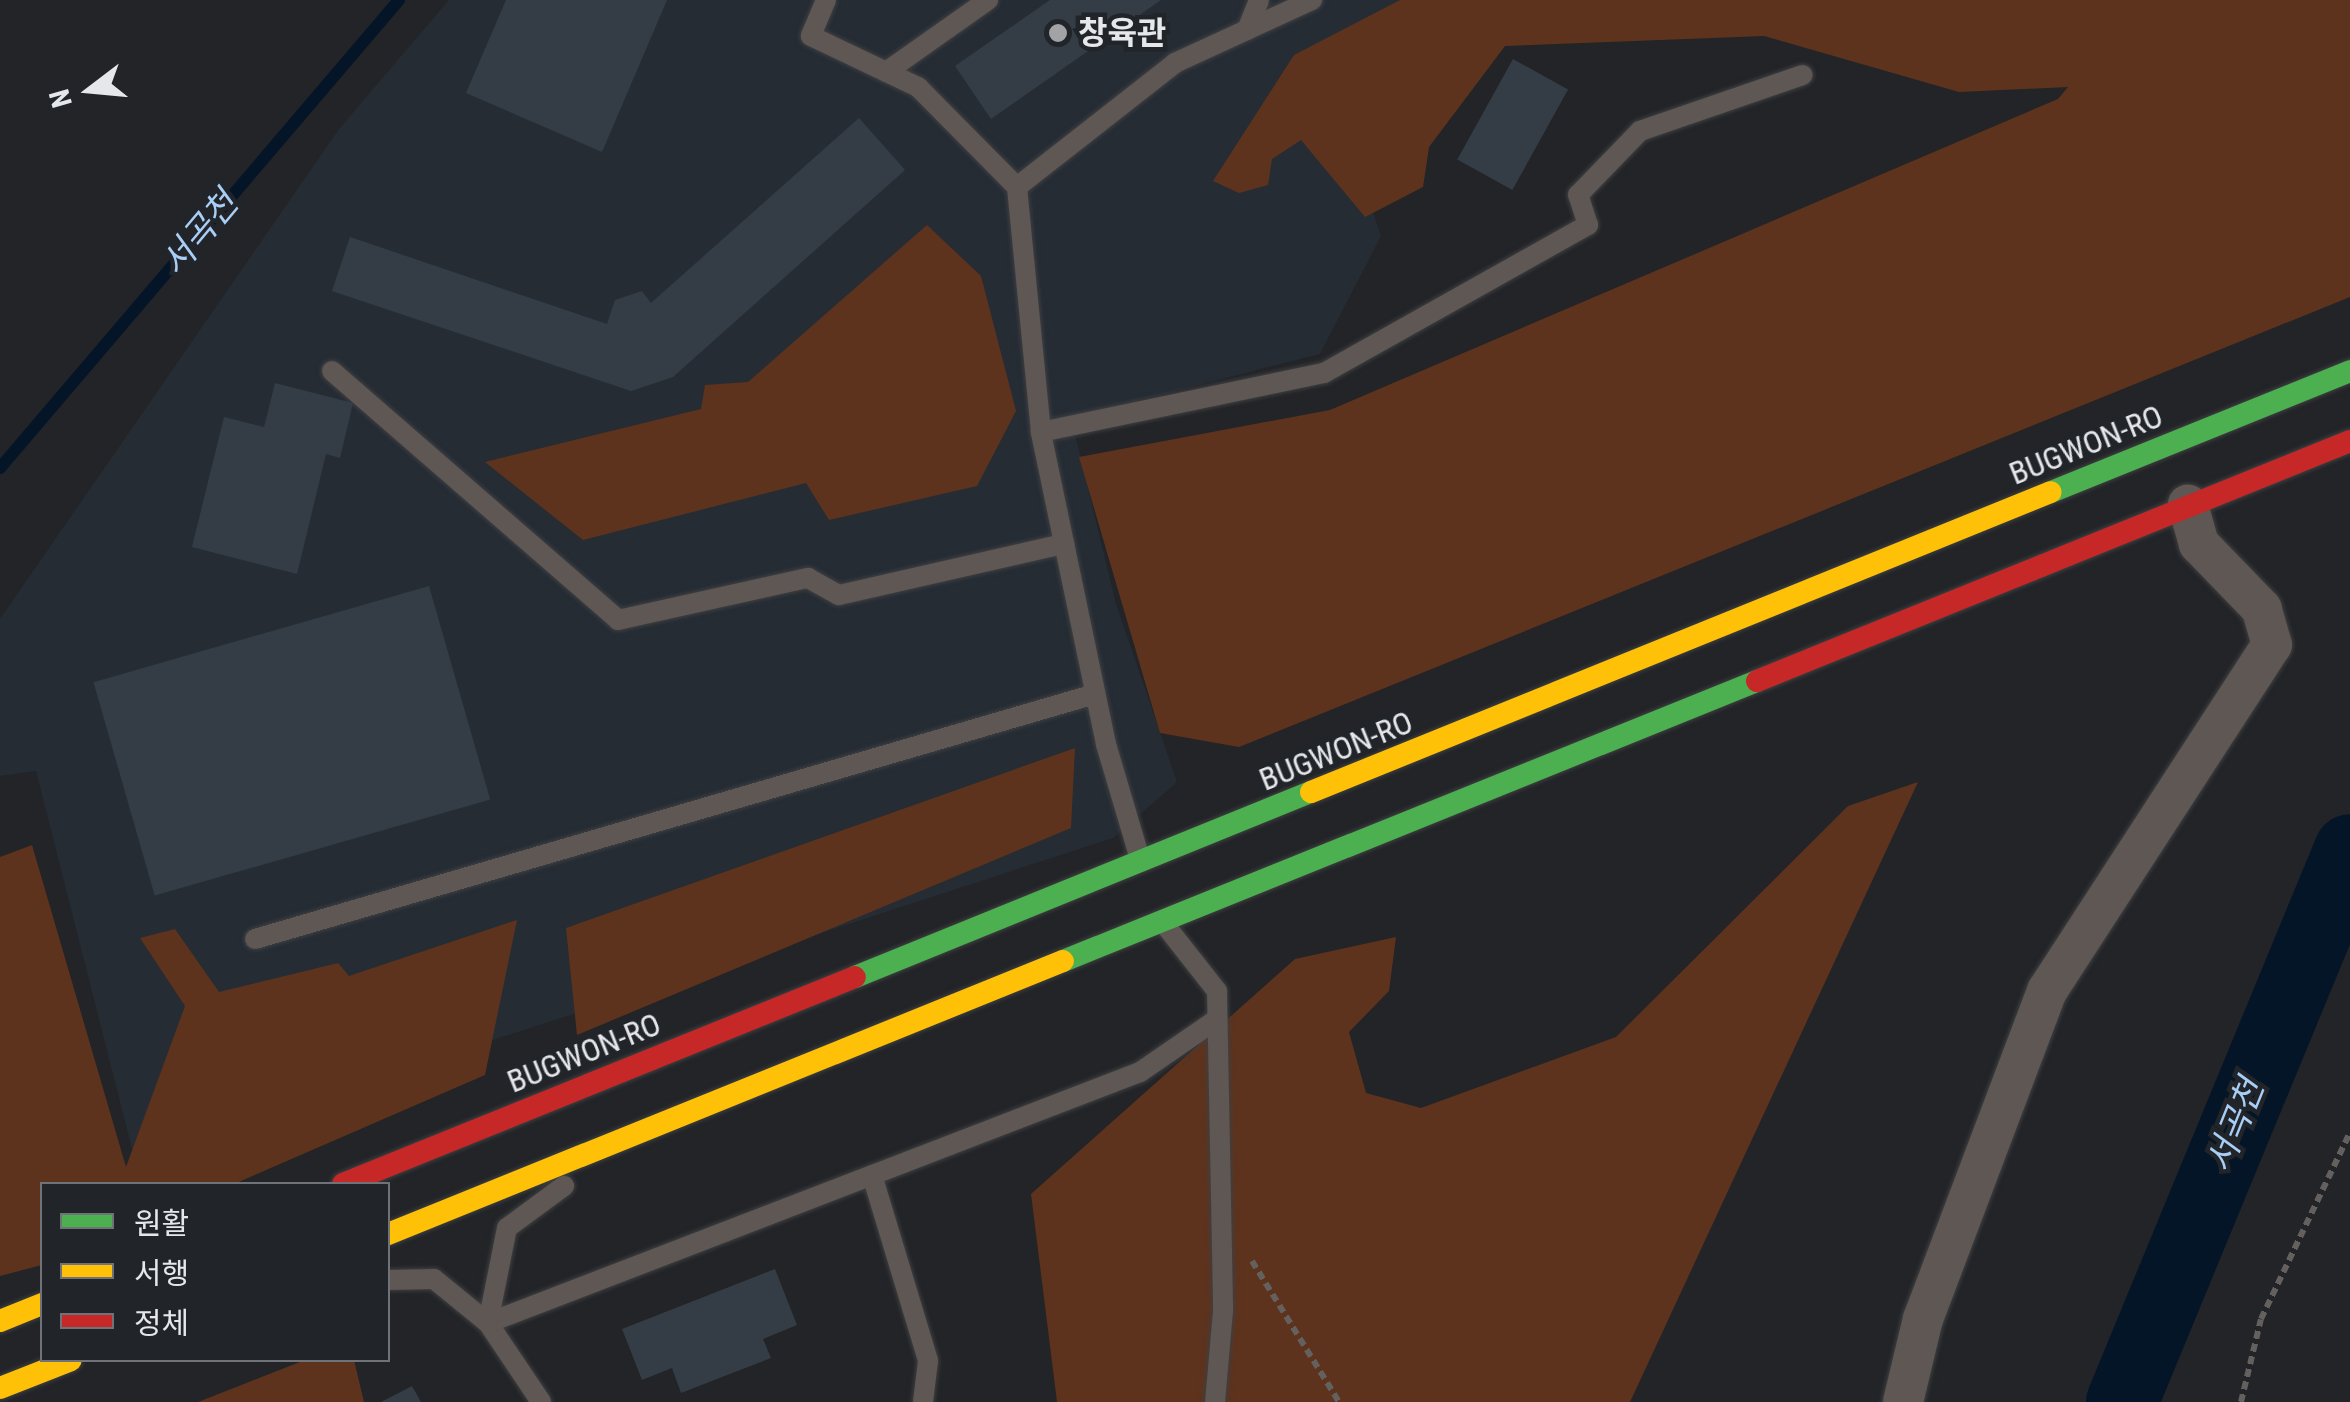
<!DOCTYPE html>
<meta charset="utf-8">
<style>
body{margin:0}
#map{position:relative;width:2350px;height:1402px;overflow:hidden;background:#222427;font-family:"Roboto Condensed","Noto Sans KR",sans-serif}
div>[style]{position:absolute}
.built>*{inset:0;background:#252c34}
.green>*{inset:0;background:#5e331d}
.stream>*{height:12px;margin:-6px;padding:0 6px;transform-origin:6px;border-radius:6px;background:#041528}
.river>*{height:72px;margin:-36px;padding:0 36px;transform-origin:36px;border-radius:36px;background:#041528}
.building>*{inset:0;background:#343d46;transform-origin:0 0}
.path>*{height:6px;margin-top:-3px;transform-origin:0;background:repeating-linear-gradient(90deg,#63605e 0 8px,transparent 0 13px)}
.roads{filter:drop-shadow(0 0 2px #3e3f41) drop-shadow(0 0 2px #3e3f41)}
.lane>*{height:20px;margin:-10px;padding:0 10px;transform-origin:10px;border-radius:10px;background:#5e5754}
.street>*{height:40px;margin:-20px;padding:0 20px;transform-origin:20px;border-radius:20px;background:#5e5754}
.fast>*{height:22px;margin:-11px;padding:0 11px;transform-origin:11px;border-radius:11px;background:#4caf50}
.slow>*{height:22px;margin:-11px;padding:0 11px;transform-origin:11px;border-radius:11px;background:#ffc107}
.jam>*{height:22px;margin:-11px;padding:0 11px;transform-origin:11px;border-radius:11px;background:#c62828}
.dots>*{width:28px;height:28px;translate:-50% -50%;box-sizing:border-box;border:5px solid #212428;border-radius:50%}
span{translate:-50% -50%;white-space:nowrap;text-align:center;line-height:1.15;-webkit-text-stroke:9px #212428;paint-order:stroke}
.poi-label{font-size:32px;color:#e5e7ea;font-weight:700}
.left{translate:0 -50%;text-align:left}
.street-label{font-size:32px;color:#e5e7ea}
.water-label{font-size:35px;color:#a9cef6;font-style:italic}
.legend{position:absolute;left:40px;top:1182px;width:350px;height:180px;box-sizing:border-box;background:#212428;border:2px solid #6f7276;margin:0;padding:12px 18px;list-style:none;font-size:30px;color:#e5e7ea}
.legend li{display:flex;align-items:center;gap:20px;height:50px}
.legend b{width:50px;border:2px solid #6f7276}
.north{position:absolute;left:40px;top:40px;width:100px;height:100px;-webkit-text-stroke:8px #212428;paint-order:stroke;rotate:254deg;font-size:28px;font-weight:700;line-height:40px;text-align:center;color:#e5e7ea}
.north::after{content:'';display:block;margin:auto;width:35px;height:45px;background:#e5e7ea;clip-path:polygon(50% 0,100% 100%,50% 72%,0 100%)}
</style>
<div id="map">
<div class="built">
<i style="clip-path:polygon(449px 0,1871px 0,1454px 28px,1345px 128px,1381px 236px,1320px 354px,1071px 418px,1116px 604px,1177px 782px,1113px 838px,134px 1157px,36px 771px,0 776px,0 619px,339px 129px)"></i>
</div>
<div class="green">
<i style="clip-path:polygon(1400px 0,2350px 0,2350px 297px,1239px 747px,1160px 733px,1079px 457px,1330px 410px,2058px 99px,2068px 87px,1959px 92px,1764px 36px,1505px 46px,1429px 147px,1423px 187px,1365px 217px,1301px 140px,1272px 159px,1268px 185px,1239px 193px,1213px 181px,1294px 55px)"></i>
<i style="clip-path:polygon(927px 225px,981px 276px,1016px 411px,977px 486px,829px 520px,806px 483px,583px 540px,485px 462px,701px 409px,705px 385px,748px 382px)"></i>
<i style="clip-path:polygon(1075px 748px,1071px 828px,577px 1035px,566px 928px)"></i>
<i style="clip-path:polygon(1918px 782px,1630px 1402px,1057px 1402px,1031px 1194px,1295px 959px,1396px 937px,1389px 991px,1349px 1032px,1366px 1093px,1421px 1108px,1616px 1037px,1848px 806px)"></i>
<i style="clip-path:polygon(32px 845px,126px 1167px,185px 1006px,140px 938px,175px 929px,219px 992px,338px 963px,349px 976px,517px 920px,485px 1075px,234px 1184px,42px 1184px,42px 1265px,0 1276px,0 857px)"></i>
<i style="clip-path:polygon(305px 1360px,354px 1360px,364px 1402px,198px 1402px)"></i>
</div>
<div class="stream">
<i style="left:0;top:468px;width:615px;rotate:-49.55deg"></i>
</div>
<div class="river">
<i style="left:2122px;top:1402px;width:597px;rotate:-67.56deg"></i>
</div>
<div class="building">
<i style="clip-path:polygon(506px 0,667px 0,602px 152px,466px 93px)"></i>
<i style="clip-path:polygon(1050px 0,1161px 0,991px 119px,955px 66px)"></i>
<i style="left:1513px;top:59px;width:63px;height:115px;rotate:29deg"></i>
<i style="clip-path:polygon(859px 118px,905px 170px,673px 377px,631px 391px,332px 291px,350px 237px,607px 324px,615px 300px,642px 291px,651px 303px)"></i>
<i style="clip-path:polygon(275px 383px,353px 403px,340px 458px,326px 454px,297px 574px,192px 547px,224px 417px,264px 427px)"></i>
<i style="left:429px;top:586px;width:222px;height:349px;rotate:74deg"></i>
<i style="clip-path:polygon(775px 1269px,797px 1325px,763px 1339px,771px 1358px,681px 1393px,672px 1368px,642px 1380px,622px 1329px)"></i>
<i style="clip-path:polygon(412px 1386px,421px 1402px,381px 1402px)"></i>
</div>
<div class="path">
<i style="left:1252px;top:1261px;width:166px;rotate:58.3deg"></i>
<i style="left:2241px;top:1402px;width:85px;rotate:-76.5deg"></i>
<i style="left:2261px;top:1319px;width:207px;rotate:-64.5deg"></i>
</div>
<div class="roads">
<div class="lane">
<i style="left:826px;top:0;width:39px;rotate:113deg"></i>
<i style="left:811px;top:36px;width:119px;rotate:25.5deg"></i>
<i style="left:918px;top:87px;width:141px;rotate:45.3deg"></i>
<i style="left:1247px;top:30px;width:32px;rotate:-68deg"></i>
<i style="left:886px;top:72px;width:125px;rotate:-35.2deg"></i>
<i style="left:332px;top:371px;width:379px;rotate:41deg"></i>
<i style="left:618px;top:620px;width:195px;rotate:-12.5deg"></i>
<i style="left:808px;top:578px;width:35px;rotate:29deg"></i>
<i style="left:839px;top:595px;width:231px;rotate:-12.8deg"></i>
<i style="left:1041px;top:432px;width:289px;rotate:-11.8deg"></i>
<i style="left:1324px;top:373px;width:303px;rotate:-29.3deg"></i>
<i style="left:1588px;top:225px;width:32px;rotate:-108deg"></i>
<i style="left:1578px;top:195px;width:89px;rotate:-45.9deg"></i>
<i style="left:1640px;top:131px;width:172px;rotate:-19deg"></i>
<i style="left:1140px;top:859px;width:120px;rotate:-106.5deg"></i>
<i style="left:1106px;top:744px;width:319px;rotate:-101.8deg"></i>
<i style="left:1041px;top:432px;width:246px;rotate:-95.6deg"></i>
<i style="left:1017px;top:187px;width:201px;rotate:-38.1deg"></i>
<i style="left:1175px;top:63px;width:151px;rotate:-24.7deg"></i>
<i style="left:1165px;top:925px;width:84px;rotate:51.8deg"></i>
<i style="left:1217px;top:991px;width:320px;rotate:88.9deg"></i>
<i style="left:1223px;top:1311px;width:91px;rotate:95deg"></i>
<i style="left:255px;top:939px;width:875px;rotate:-16.26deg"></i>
<i style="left:872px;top:1175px;width:194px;rotate:73.2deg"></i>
<i style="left:928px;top:1361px;width:41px;rotate:97deg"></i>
<i style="left:388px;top:1280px;width:46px;rotate:-1.2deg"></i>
<i style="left:434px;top:1279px;width:70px;rotate:39.2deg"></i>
<i style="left:488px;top:1323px;width:95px;rotate:56.1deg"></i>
<i style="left:488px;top:1323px;width:699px;rotate:-21.06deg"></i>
<i style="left:1140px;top:1072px;width:93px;rotate:-34.5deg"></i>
<i style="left:488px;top:1323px;width:97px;rotate:-78.7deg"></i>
<i style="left:507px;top:1228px;width:71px;rotate:-36.4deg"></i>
</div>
<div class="street">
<i style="left:1903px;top:1402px;width:85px;rotate:-76.5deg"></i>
<i style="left:1923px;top:1319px;width:351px;rotate:-69.3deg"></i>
<i style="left:2047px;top:991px;width:413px;rotate:-57deg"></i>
<i style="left:2272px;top:645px;width:37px;rotate:-106deg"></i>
<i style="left:2262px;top:609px;width:91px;rotate:-134.1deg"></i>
<i style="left:2199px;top:544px;width:41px;rotate:-105.8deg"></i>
</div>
<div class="fast">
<i style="left:2051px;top:492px;width:323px;rotate:-22deg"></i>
<i style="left:1063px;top:961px;width:748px;rotate:-21.97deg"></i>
<i style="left:855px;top:977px;width:492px;rotate:-22.1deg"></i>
</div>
<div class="slow">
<i style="left:1311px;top:792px;width:798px;rotate:-22.07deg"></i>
<i style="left:388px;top:1234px;width:728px;rotate:-22.02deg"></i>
<i style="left:0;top:1321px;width:45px;rotate:-22deg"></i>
<i style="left:0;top:1388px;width:76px;rotate:-21.5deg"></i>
</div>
<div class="jam">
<i style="left:1757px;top:681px;width:640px;rotate:-22.03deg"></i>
<i style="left:343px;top:1184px;width:552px;rotate:-22.01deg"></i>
</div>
</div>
<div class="dots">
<i style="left:1058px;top:33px;background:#a1a3a6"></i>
</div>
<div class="poi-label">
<span class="left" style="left:1078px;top:33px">창육관</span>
</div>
<div class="street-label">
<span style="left:2086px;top:445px;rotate:-22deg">BUGWON-RO</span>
<span style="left:1336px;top:751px;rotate:-22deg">BUGWON-RO</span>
<span style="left:584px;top:1053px;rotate:-22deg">BUGWON-RO</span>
</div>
<div class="water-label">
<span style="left:200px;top:234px;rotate:-50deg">서곡천</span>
<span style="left:2236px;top:1126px;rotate:-68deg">서곡천</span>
</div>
<ul class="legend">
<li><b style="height:12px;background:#4caf50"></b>원활</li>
<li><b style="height:12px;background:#ffc107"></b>서행</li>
<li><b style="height:12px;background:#c62828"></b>정체</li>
</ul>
<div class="north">N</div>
</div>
